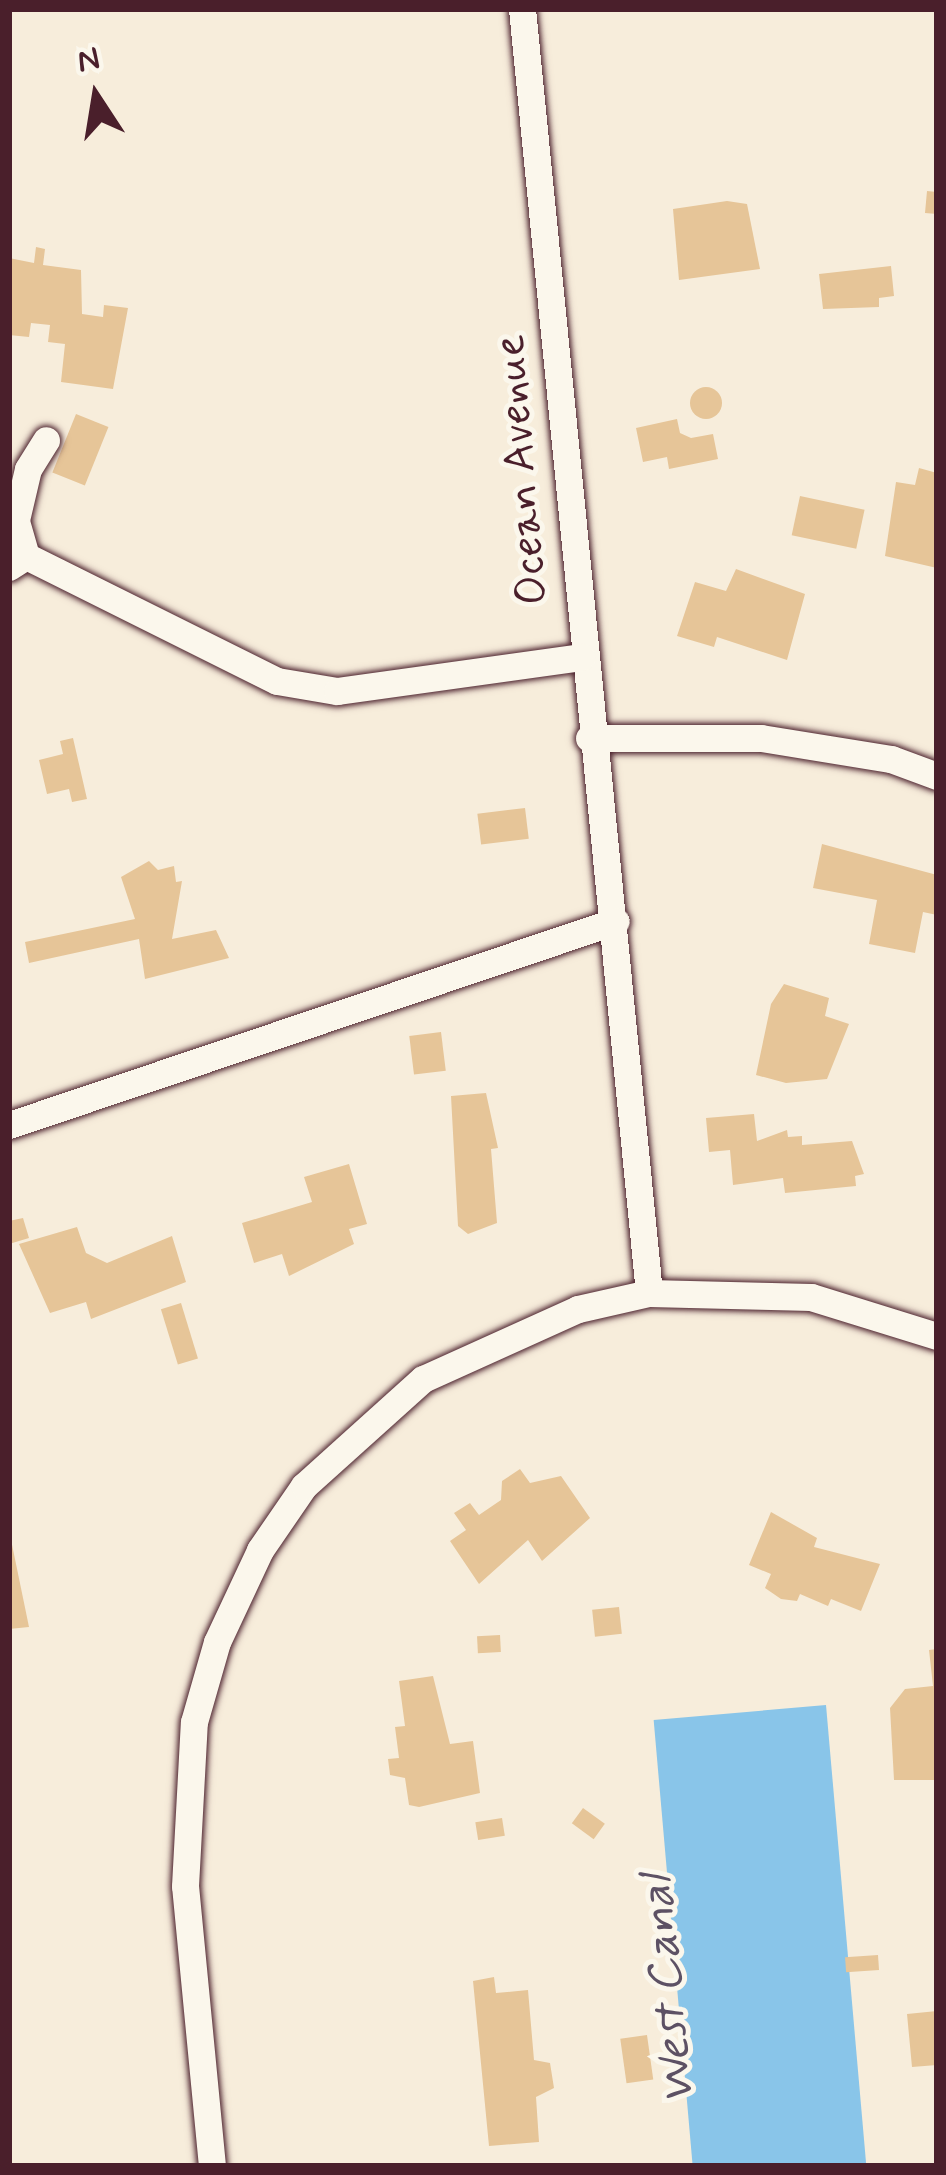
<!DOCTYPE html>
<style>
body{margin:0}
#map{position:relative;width:946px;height:2175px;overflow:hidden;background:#f7eddb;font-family:Mynerve,sans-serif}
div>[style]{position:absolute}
.water>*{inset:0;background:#89c5e9;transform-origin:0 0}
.building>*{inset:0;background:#e6c598;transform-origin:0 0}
.round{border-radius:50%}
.roads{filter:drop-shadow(0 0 3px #4a1f2b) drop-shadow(0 0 3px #4a1f2b)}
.street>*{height:27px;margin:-13.5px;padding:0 13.5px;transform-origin:13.5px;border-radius:13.5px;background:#fbf7ec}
span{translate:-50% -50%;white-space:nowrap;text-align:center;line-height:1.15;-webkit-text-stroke:10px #fbf7ec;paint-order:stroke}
.street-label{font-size:45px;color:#4a1f2b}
.water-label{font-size:48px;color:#5d5164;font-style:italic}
.frame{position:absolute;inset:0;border:12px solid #4a1f2b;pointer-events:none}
.north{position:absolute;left:36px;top:36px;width:120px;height:120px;-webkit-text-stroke:9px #fbf7ec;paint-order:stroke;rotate:348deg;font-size:33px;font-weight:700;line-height:48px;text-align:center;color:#4a1f2b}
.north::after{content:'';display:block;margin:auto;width:42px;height:54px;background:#4a1f2b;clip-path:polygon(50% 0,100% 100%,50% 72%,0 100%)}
</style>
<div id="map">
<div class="water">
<i style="left:826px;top:1705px;width:463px;height:173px;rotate:85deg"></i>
</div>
<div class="building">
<i style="clip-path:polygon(927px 191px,937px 192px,937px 214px,925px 213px)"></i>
<i style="clip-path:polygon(727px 201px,747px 204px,760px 269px,679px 280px,673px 209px)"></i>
<i style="clip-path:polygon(36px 247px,45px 249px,43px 265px,81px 270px,82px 314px,103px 317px,104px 305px,128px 308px,113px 389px,61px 382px,65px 344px,48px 342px,50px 325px,31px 323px,29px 337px,9px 335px,9px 258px,34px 263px)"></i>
<i style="clip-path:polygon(891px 266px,894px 296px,879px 298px,879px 307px,823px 309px,819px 274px)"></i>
<i class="round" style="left:690px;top:387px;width:32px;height:32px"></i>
<i style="left:76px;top:414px;width:35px;height:63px;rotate:22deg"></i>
<i style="clip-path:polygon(677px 419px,680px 433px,691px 438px,713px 434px,718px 459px,669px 469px,667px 457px,643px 462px,636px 428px)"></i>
<i style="clip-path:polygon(919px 468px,937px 473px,937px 568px,885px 556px,896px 482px,915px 485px)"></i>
<i style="left:800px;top:496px;width:66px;height:40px;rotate:12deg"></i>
<i style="clip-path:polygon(736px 569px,805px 594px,787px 660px,717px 637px,714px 647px,677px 636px,695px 582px,726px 591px)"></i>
<i style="clip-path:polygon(73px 738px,87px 799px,72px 802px,69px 789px,47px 794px,39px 760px,63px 754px,60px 741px)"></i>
<i style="left:525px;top:808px;width:31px;height:48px;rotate:83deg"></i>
<i style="clip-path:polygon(822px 844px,937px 875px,937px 915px,923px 912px,915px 953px,869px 944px,877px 900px,813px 888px)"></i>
<i style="clip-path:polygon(149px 861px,158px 870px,174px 866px,176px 882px,182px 881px,172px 939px,216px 930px,229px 958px,145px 979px,139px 939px,29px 963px,25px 942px,135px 919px,121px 877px)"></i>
<i style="clip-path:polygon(784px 984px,829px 998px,825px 1016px,849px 1024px,827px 1079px,786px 1083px,756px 1075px,771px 1004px)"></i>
<i style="left:441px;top:1032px;width:39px;height:32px;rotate:83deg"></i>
<i style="clip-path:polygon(486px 1093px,498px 1148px,491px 1149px,497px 1223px,468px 1234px,458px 1226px,451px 1096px)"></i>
<i style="clip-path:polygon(754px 1114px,757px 1141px,787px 1130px,788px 1137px,802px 1136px,802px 1145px,852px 1141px,864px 1174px,855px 1176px,856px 1186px,785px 1193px,783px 1178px,733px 1185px,730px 1150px,709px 1152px,706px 1118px)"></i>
<i style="clip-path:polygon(349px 1164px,367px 1224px,349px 1229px,354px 1244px,289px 1276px,282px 1254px,254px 1263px,242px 1223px,312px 1202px,304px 1177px)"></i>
<i style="clip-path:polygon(23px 1218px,29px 1238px,9px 1244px,9px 1221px)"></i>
<i style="clip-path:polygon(77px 1227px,86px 1253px,107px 1263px,172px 1236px,186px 1282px,91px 1319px,86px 1302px,50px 1313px,19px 1244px)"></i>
<i style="left:181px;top:1303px;width:58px;height:21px;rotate:73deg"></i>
<i style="clip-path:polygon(520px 1469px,530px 1483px,561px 1476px,590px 1518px,542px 1561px,528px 1540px,479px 1584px,450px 1541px,466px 1530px,454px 1513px,470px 1503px,479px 1515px,501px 1500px,502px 1481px)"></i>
<i style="clip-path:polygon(771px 1512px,817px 1538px,814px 1547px,880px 1564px,861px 1611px,831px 1599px,828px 1606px,800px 1594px,797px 1601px,781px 1599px,765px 1588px,771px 1574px,749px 1565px)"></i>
<i style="clip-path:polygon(9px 1530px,29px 1627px,9px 1629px)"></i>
<i style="left:619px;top:1607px;width:27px;height:27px;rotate:84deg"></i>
<i style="left:500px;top:1635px;width:17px;height:23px;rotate:87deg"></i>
<i style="clip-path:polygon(937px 1649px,937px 1780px,894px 1780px,890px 1708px,905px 1689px,933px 1686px,929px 1650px)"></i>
<i style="clip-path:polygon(433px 1676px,450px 1744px,473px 1741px,480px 1793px,419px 1807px,409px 1805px,405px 1778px,390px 1775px,388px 1759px,399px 1758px,395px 1727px,405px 1726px,399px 1681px)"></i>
<i style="left:583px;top:1808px;width:27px;height:19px;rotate:36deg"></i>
<i style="left:502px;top:1818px;width:18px;height:27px;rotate:81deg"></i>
<i style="left:878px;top:1955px;width:15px;height:33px;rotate:86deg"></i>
<i style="clip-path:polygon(494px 1977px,496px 1993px,528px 1990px,534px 2060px,550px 2063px,554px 2088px,536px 2097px,539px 2142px,489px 2146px,473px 1981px)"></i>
<i style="clip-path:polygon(937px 2011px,937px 2065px,912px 2067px,907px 2014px)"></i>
<i style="left:647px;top:2035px;width:45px;height:27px;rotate:82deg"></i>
</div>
<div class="roads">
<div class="street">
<i style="left:522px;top:9px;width:1290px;rotate:84.35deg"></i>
<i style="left:9px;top:538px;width:25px;rotate:47deg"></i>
<i style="left:26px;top:556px;width:280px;rotate:26.5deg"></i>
<i style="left:277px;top:681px;width:61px;rotate:9.5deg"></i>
<i style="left:337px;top:691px;width:247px;rotate:-7.9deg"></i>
<i style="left:9px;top:567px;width:20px;rotate:-33deg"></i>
<i style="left:26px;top:556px;width:37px;rotate:-106deg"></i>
<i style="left:16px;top:520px;width:52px;rotate:-76.8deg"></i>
<i style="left:28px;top:469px;width:34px;rotate:-58deg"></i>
<i style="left:589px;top:738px;width:172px"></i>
<i style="left:761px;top:738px;width:132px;rotate:9.2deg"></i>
<i style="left:891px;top:759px;width:49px;rotate:20.3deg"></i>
<i style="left:9px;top:1125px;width:640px;rotate:-18.58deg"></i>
<i style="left:212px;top:2166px;width:281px;rotate:-95.5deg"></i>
<i style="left:185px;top:1886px;width:164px;rotate:-86.9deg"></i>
<i style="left:194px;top:1722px;width:83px;rotate:-74deg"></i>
<i style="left:217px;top:1642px;width:102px;rotate:-64.9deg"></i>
<i style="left:260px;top:1550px;width:78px;rotate:-55.5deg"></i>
<i style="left:304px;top:1486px;width:160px;rotate:-42deg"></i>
<i style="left:423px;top:1379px;width:170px;rotate:-24.3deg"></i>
<i style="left:578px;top:1309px;width:73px;rotate:-12.7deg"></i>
<i style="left:649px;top:1293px;width:162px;rotate:1.4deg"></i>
<i style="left:811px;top:1297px;width:132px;rotate:17.2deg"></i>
</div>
</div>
<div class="street-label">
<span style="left:522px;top:470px;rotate:-95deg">Ocean Avenue</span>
</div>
<div class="water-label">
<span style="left:668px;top:1990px;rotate:-96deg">West Canal</span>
</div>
<div class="frame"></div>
<div class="north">N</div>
</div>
